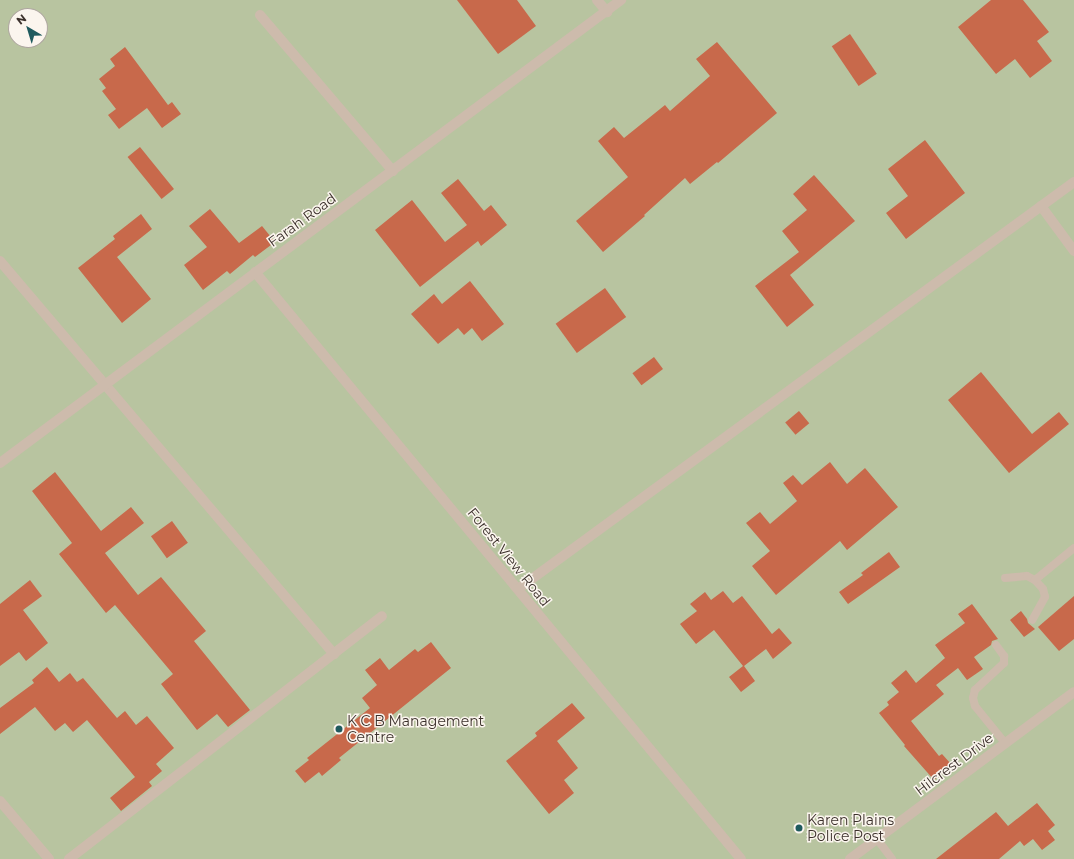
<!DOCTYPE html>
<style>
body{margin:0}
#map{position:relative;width:1074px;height:859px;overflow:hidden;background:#f4ebe1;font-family:Montserrat,sans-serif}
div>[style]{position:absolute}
.green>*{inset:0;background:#b8c4a0}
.building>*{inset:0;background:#c8694b;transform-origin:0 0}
.service>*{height:8px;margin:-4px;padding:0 4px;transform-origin:4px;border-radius:4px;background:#cdbbac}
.minor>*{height:10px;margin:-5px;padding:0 5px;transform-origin:5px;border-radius:5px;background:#cdbbac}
.dots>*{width:11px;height:11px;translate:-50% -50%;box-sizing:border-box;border:2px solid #fbf5ee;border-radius:50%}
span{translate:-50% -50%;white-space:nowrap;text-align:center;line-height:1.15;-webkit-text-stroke:3px #fbf5ee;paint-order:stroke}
.street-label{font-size:14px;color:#3b302b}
.poi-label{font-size:14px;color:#3b302b}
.left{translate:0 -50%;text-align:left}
.north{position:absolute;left:8px;top:8px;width:40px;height:40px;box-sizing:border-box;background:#fbf5ee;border:1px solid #aea6a0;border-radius:50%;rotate:322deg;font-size:11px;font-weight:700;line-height:16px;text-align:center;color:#3b302b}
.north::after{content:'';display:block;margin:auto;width:14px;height:18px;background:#1f5a5e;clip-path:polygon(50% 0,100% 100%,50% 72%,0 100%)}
</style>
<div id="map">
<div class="green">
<i style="clip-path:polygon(evenodd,0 0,1074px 0,1074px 859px,0 859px,0 0,16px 16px,40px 16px,40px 40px,16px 40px,16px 16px)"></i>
</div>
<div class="building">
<i style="clip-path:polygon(457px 0,517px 0,536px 26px,498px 54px)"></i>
<i style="clip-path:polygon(991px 0,1023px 0,1049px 32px,1037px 41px,1052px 61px,1030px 78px,1015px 59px,996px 74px,958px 27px)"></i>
<i style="left:850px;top:34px;width:48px;height:22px;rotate:56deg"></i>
<i style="clip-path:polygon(717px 42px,777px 113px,718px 163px,717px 162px,690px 184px,685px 178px,644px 215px,645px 216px,603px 252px,576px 221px,628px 177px,598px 141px,614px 127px,624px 138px,665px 105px,670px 111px,710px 76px,696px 59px)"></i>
<i style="clip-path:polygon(125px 47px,168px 105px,172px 102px,181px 114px,162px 128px,147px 108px,119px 129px,108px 115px,116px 109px,102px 91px,106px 88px,99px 79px,115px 66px,110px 59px)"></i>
<i style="clip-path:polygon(925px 140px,965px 193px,906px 239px,886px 213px,908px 196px,888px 169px)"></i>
<i style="left:140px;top:147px;width:54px;height:16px;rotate:51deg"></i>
<i style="clip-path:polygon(814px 175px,855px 221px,790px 275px,814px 305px,787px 327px,755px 286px,799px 252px,782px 231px,807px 210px,793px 194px)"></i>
<i style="clip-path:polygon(458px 179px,484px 211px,491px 205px,507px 225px,481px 246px,478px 241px,420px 287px,375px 230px,412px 200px,445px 242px,467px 225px,441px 193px)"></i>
<i style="clip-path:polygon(210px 209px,239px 243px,262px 226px,275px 242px,255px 257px,253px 255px,230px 274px,227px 271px,203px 290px,184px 265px,207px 247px,189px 226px)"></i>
<i style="clip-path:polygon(141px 214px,152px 229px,117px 257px,151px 299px,122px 323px,78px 268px,115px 239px,113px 236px)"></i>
<i style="clip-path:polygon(470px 281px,504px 324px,482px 341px,472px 328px,464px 335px,458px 328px,438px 344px,411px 314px,434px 294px,442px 304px)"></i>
<i style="left:605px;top:288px;width:36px;height:61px;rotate:54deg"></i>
<i style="left:654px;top:357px;width:15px;height:27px;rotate:53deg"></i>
<i style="clip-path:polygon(981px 372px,1032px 434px,1059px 412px,1069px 424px,1009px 473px,948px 400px)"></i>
<i style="left:799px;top:411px;width:16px;height:18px;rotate:50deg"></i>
<i style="clip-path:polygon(830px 462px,847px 484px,865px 468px,898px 507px,847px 550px,840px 541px,776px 595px,752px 566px,770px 551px,746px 523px,760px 512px,770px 524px,797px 501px,783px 483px,793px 475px,802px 485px)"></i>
<i style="clip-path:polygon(55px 472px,101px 531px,131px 507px,144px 523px,105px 553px,138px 595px,161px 577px,206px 631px,194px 641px,250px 710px,228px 727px,217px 714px,197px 730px,161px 684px,173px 674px,115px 605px,106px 613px,59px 554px,72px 543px,32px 491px)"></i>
<i style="left:172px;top:521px;width:27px;height:26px;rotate:54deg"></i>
<i style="clip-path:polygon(889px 552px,900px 567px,848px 604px,839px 592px,863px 575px,861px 573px)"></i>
<i style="clip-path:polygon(30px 580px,42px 596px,23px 610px,48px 643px,26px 661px,19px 652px,0 666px,0 604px)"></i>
<i style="clip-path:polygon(723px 591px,733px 603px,742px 596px,772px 634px,779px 628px,792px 643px,773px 659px,766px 649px,744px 666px,755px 681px,741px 692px,729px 677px,743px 666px,714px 630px,696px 644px,680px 624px,697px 611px,690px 604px,705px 592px,711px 600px)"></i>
<i style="clip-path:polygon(1074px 596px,1074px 639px,1059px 651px,1038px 627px)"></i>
<i style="clip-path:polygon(972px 604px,998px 639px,992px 641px,991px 645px,974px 657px,983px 669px,967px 680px,958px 668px,936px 685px,944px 694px,911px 721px,939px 756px,942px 754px,951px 764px,934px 780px,904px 746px,905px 745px,879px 713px,889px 705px,887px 702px,899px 692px,891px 683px,906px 670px,916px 683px,945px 658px,935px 645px,965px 623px,958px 614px)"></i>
<i style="clip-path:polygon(1021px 611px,1027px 619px,1028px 623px,1035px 629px,1024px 637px,1010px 620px)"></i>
<i style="clip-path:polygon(431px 642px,451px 668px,339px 758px,341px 760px,322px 776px,319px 772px,305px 783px,295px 771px,309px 760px,307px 758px,370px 708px,362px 698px,377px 685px,365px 670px,380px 658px,389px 670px,415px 649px,418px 652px)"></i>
<i style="clip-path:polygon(47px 667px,59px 682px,70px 673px,77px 682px,83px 678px,117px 718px,125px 711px,136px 725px,147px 716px,174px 748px,156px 764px,162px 771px,149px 782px,152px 786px,121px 811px,110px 798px,135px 777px,87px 720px,73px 732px,65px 723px,55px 731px,35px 707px,0 734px,0 708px,34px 683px,32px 680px)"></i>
<i style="clip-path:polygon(572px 703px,585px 718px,557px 741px,578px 768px,564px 780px,574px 793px,549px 814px,506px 761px,537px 736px,535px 733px)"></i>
<i style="clip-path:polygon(1037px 803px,1055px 825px,1048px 831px,1055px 840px,1042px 850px,1033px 839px,1024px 846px,1020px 841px,999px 859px,936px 859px,996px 812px,1008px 826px)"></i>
</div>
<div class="service">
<i style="left:1005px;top:578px;width:22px;rotate:-5deg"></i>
<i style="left:1027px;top:576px;width:9px;rotate:27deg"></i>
<i style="left:1035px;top:580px;width:12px;rotate:48deg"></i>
<i style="left:1043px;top:589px;width:8px;rotate:76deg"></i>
<i style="left:1045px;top:597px;width:26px;rotate:119deg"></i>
<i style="left:1035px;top:580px;width:50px;rotate:-39.4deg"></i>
<i style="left:996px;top:645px;width:14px;rotate:54deg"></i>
<i style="left:1004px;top:656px;width:7px;rotate:90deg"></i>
<i style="left:1004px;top:663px;width:40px;rotate:137deg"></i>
<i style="left:975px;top:690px;width:8px;rotate:104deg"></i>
<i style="left:973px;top:698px;width:8px;rotate:76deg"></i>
<i style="left:975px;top:706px;width:48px;rotate:51deg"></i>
<i style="left:877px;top:839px;width:25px;rotate:53deg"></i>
</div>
<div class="minor">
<i style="left:597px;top:0;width:16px;rotate:50deg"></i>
<i style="left:260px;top:15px;width:205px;rotate:49.6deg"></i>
<i style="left:1041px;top:206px;width:56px;rotate:53.7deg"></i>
<i style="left:0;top:261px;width:516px;rotate:49.64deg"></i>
<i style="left:255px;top:272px;width:762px;rotate:50.38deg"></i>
<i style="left:0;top:463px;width:775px;rotate:-36.71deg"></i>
<i style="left:518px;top:589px;width:689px;rotate:-36.2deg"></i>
<i style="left:0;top:801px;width:76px;rotate:49.8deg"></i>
<i style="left:69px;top:859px;width:396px;rotate:-37.8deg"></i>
<i style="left:850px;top:859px;width:279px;rotate:-36.7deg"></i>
</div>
<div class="dots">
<i style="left:339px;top:729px;background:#1f5a5e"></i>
<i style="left:799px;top:828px;background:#1f5a5e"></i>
</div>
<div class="street-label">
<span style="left:302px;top:220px;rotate:-36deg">Farah Road</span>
<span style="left:509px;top:557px;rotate:51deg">Forest View Road</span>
<span style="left:954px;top:764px;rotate:-37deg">Hilcrest Drive</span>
</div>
<div class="poi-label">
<span class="left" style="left:347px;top:729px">K C B Management<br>Centre</span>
<span class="left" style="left:807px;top:828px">Karen Plains<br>Police Post</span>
</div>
<div class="north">N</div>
</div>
